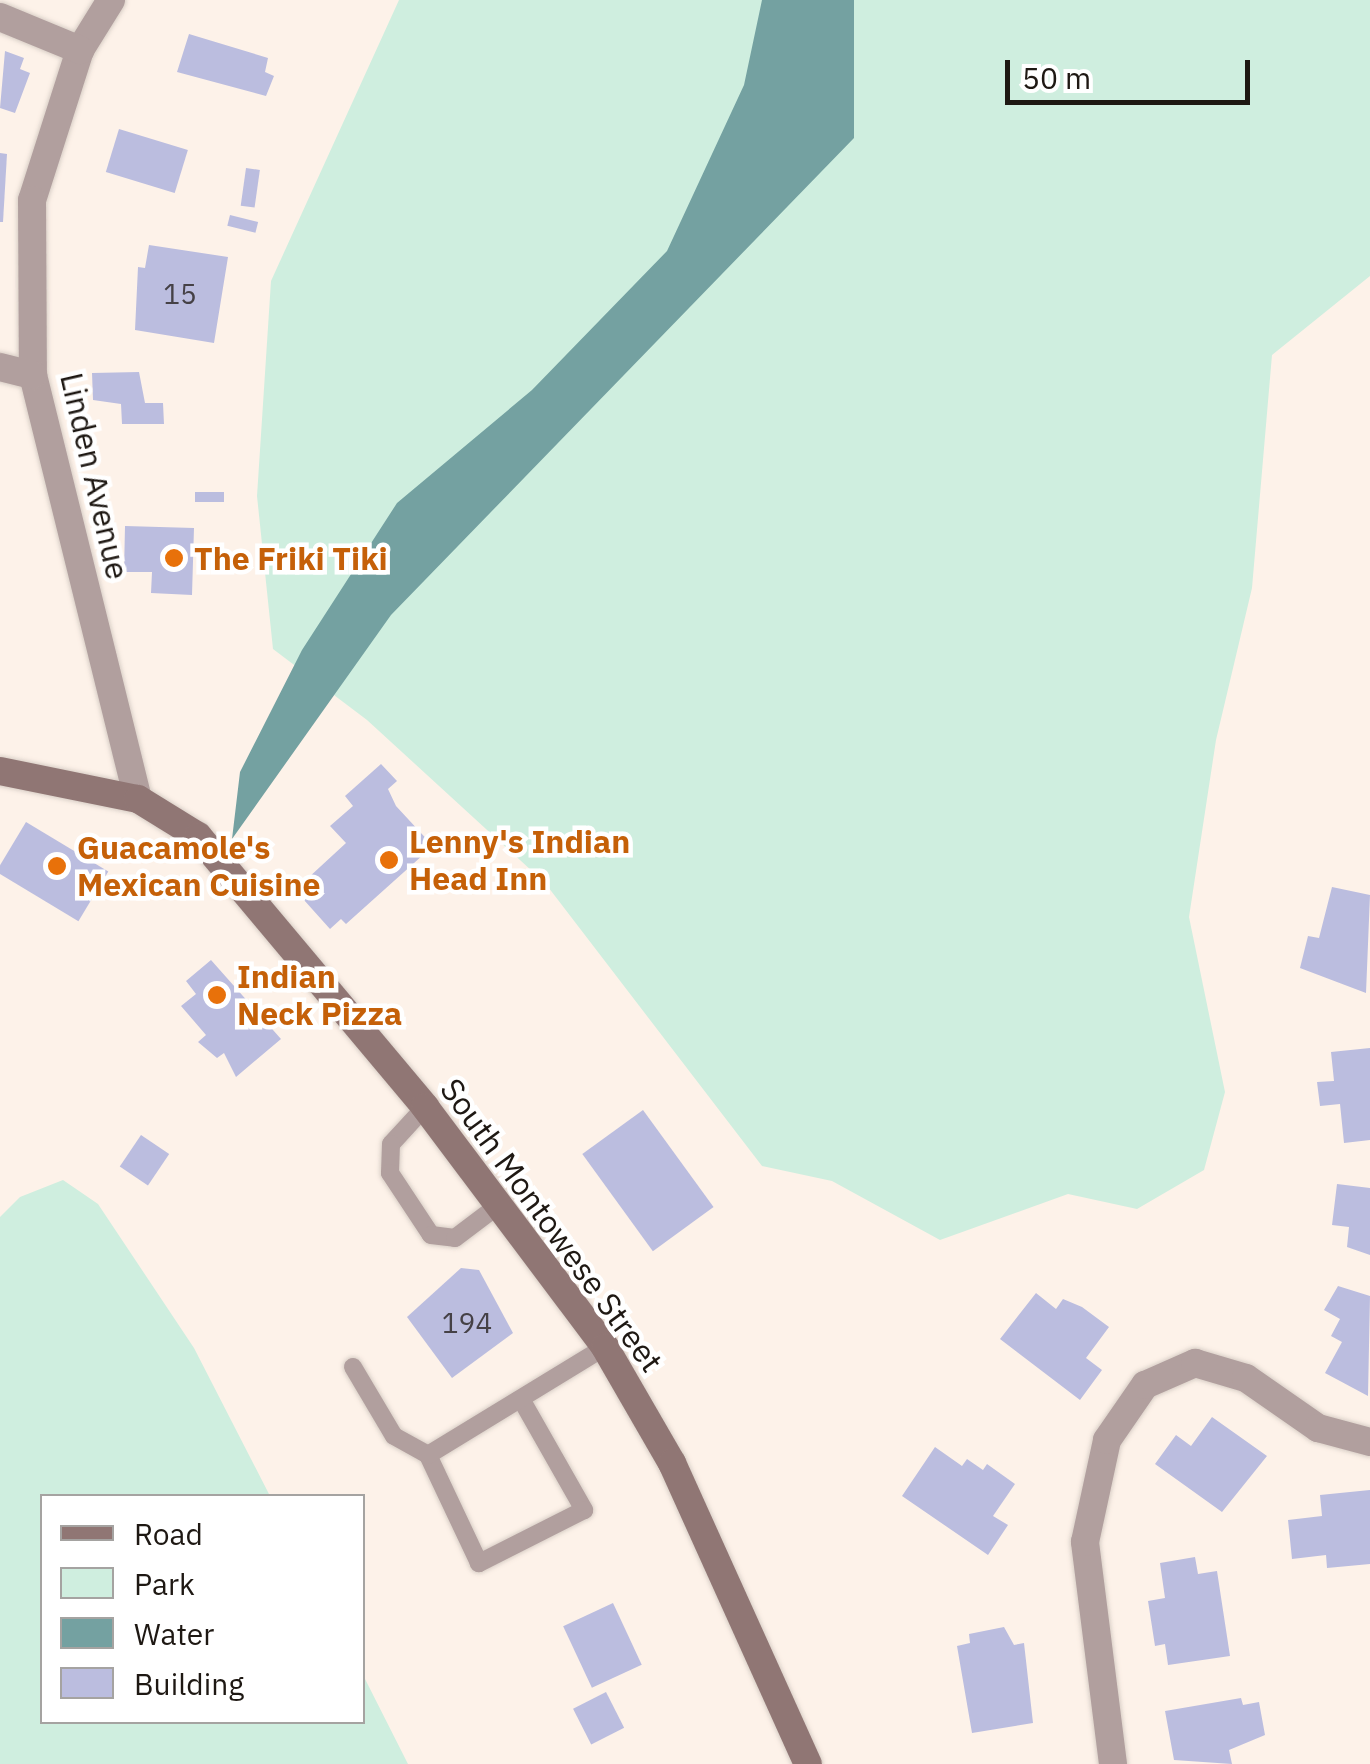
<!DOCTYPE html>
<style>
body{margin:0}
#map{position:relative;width:1370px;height:1764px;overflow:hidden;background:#fdf2e9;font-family:"IBM Plex Sans",sans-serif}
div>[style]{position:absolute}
.green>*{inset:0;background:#cfeedf}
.water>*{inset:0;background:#74a1a1}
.building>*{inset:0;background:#bbbddf;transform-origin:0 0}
.roads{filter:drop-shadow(0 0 2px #d9cfc7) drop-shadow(0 0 2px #d9cfc7)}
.service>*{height:18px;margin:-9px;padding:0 9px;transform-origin:9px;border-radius:9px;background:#b19f9e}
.minor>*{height:28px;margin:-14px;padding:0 14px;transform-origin:14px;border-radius:14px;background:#b19f9e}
.secondary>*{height:28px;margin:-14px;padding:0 14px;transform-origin:14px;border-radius:14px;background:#907674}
.dots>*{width:28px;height:28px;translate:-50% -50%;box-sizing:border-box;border:5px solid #fff;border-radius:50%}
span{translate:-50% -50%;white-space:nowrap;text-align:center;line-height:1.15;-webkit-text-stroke:9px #fff;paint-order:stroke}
.number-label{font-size:28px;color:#454146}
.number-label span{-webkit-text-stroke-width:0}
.street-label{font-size:32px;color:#1e1813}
.food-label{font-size:32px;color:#c56008;font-weight:700}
.left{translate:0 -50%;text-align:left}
.legend{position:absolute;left:40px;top:1494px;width:325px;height:230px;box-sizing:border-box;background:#fff;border:2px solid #a5a3a1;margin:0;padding:12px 18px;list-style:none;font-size:30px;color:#1e1813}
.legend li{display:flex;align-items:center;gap:20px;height:50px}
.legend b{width:50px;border:2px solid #a5a3a1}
.scale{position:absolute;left:1005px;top:60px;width:245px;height:45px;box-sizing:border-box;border:5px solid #1e1813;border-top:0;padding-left:12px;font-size:30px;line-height:35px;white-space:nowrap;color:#1e1813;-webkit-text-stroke:8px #fff;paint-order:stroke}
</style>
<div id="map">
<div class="green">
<i style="clip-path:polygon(399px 0,1370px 0,1370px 276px,1272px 355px,1252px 588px,1216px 740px,1189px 917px,1225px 1092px,1204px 1170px,1137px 1209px,1068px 1194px,940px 1240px,832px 1181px,762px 1166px,545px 883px,367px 720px,273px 649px,257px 496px,271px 281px)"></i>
<i style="clip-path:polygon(63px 1180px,98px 1204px,194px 1348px,270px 1496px,42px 1496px,42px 1722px,362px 1722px,363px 1675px,408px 1764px,0 1764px,0 1217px,20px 1197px)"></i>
</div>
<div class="water">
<i style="clip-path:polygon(762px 0,854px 0,854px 138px,391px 615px,232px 839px,240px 772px,302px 650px,397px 503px,532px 390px,667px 251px,744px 85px)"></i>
</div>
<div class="building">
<i style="clip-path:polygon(189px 34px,268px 58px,265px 72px,274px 76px,266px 96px,177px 72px)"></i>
<i style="clip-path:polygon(5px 51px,24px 58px,20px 69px,30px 73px,15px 113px,0 108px)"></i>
<i style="left:119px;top:129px;width:72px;height:45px;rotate:17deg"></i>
<i style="clip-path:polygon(0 153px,7px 154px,3px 222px,0 222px)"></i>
<i style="left:246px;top:168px;width:14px;height:38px;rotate:8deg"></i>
<i style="left:230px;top:215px;width:29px;height:11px;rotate:14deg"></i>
<i style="clip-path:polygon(149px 245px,228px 257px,214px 343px,135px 330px,138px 267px,145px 268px)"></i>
<i style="clip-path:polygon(139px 372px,145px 403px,163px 403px,164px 424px,122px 424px,121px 404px,93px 400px,92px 373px)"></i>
<i style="left:224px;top:492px;width:10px;height:29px;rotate:90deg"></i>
<i style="clip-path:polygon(125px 526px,194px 528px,192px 595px,151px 593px,152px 572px,124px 572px)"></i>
<i style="clip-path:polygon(381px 764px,397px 781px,388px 789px,396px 806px,433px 846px,346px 924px,341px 919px,330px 929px,295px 890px,346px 843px,330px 826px,353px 806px,345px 796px)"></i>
<i style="left:26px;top:822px;width:96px;height:58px;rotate:31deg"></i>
<i style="clip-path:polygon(1332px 887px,1370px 895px,1366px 993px,1300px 968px,1308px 936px,1319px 938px)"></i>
<i style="clip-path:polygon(211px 960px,281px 1039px,236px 1077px,224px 1053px,217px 1058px,198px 1042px,206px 1035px,181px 1006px,196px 994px,186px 981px)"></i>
<i style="clip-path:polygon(1370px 1048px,1370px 1140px,1344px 1143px,1340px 1104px,1320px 1106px,1317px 1082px,1334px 1081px,1331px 1052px)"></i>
<i style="left:643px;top:1110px;width:120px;height:75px;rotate:54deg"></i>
<i style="left:141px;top:1135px;width:34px;height:38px;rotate:34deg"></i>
<i style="clip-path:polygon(1337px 1184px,1370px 1188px,1370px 1255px,1347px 1247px,1349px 1227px,1332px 1225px)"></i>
<i style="clip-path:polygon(461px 1268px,479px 1270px,513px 1333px,452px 1378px,407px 1317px)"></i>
<i style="clip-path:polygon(1338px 1286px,1370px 1296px,1368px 1396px,1325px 1373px,1342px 1342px,1331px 1336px,1340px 1319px,1324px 1310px)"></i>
<i style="clip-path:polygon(1036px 1293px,1056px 1309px,1063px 1299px,1082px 1307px,1109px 1327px,1086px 1358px,1102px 1370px,1080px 1400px,1000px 1339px)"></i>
<i style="clip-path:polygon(1212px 1417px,1267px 1456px,1222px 1512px,1155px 1464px,1176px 1435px,1191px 1446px)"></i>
<i style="clip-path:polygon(935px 1447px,962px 1466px,967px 1459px,983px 1470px,987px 1464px,1015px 1484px,993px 1516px,1008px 1525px,988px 1555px,902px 1496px)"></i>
<i style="clip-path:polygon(1370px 1490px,1370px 1564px,1327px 1568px,1326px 1555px,1292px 1559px,1288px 1520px,1322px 1516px,1320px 1495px)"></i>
<i style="clip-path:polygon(1195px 1557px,1198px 1574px,1217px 1571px,1230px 1656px,1168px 1665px,1165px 1644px,1155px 1646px,1148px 1601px,1165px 1598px,1160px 1563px)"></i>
<i style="left:613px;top:1603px;width:68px;height:55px;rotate:65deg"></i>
<i style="clip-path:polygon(1004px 1627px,1014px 1645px,1024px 1643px,1033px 1723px,972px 1733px,957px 1646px,970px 1643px,969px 1634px)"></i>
<i style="left:606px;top:1692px;width:40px;height:37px;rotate:63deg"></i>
<i style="clip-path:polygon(1241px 1698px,1243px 1705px,1259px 1702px,1265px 1735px,1229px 1750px,1232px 1764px,1174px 1760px,1165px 1711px)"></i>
</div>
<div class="roads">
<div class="service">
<i style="left:425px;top:1107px;width:50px;rotate:132.6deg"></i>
<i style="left:391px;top:1144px;width:29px;rotate:92deg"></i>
<i style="left:390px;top:1173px;width:74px;rotate:56.5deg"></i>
<i style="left:431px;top:1235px;width:24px;rotate:7deg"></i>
<i style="left:455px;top:1238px;width:56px;rotate:-37.1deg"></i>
<i style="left:353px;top:1367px;width:80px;rotate:59.3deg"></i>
<i style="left:394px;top:1436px;width:39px;rotate:29deg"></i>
<i style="left:521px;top:1399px;width:128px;rotate:60.4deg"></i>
<i style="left:584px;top:1510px;width:118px;rotate:153.2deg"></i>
<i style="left:479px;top:1563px;width:119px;rotate:-115.3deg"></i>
<i style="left:428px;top:1455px;width:207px;rotate:-31.4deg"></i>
</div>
<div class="minor">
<i style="left:111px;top:0;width:59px;rotate:121.8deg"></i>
<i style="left:80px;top:50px;width:157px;rotate:107.7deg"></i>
<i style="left:32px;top:200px;width:175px;rotate:89.7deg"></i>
<i style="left:33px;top:375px;width:437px;rotate:76.1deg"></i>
<i style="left:0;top:17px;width:87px;rotate:22.4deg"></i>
<i style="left:0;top:367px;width:34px;rotate:14deg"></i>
<i style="left:1113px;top:1764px;width:224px;rotate:-97.2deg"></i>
<i style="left:1085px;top:1542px;width:104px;rotate:-77.8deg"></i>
<i style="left:1107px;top:1440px;width:67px;rotate:-55.4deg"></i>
<i style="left:1145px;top:1385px;width:55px;rotate:-23.7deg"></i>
<i style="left:1195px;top:1363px;width:53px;rotate:16.4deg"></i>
<i style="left:1246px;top:1378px;width:88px;rotate:34.8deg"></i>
<i style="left:1318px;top:1428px;width:54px;rotate:15.1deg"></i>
</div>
<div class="secondary">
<i style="left:0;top:771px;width:141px;rotate:11.5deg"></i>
<i style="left:138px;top:799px;width:70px;rotate:31.7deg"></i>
<i style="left:198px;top:836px;width:354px;rotate:50deg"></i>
<i style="left:425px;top:1107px;width:300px;rotate:53.1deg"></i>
<i style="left:605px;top:1347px;width:134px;rotate:60deg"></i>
<i style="left:672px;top:1463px;width:330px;rotate:65.7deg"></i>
</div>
</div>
<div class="dots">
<i style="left:174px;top:558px;background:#e8710a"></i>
<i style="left:389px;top:860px;background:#e8710a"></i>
<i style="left:57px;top:866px;background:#e8710a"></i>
<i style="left:217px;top:995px;background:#e8710a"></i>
</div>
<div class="number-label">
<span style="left:180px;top:294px">15</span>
<span style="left:467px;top:1323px">194</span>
</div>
<div class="street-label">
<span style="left:95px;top:476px;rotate:77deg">Linden Avenue</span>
<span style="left:552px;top:1225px;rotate:54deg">South Montowese Street</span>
</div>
<div class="food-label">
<span class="left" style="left:194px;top:558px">The Friki Tiki</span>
<span class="left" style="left:409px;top:860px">Lenny's Indian<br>Head Inn</span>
<span class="left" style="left:77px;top:866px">Guacamole's<br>Mexican Cuisine</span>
<span class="left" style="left:237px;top:995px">Indian<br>Neck Pizza</span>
</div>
<ul class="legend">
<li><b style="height:12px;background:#907674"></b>Road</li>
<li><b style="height:28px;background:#cfeedf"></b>Park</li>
<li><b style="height:28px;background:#74a1a1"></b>Water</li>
<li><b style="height:28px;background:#bbbddf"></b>Building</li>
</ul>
<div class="scale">50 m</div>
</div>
